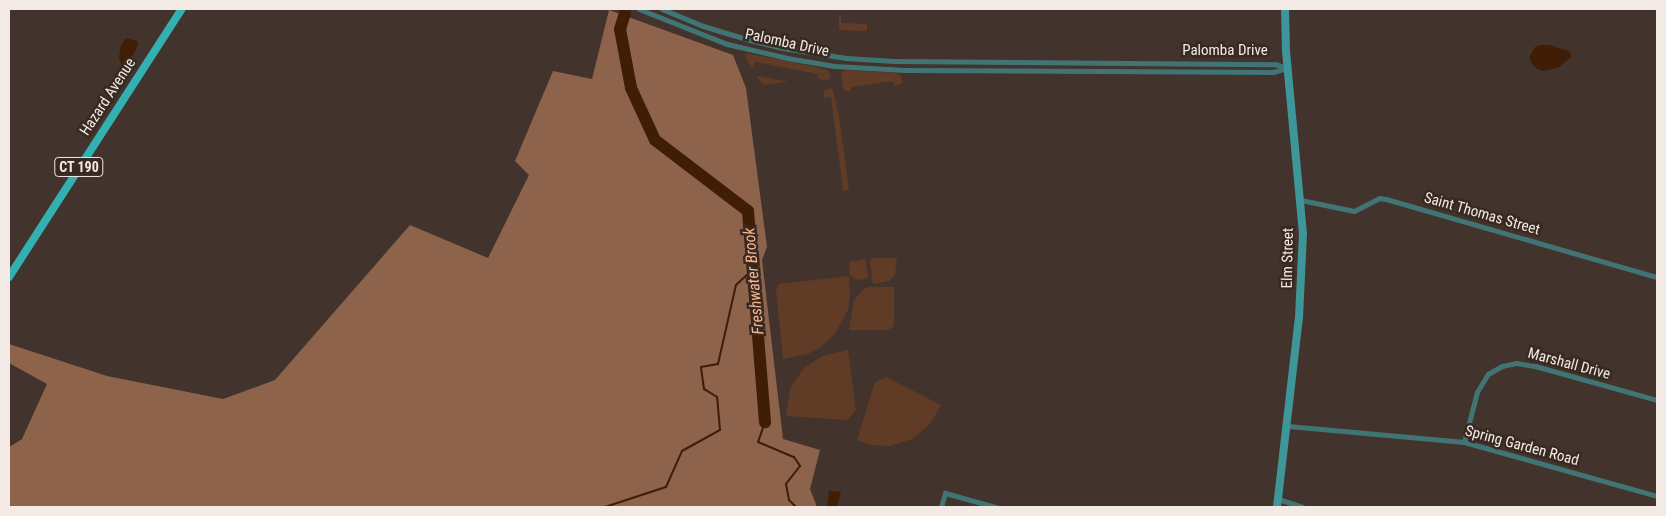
<!DOCTYPE html>
<style>
body{margin:0}
#map{position:relative;width:1666px;height:516px;overflow:hidden;background:#42342c;font-family:"Roboto Condensed",sans-serif}
div>[style]{position:absolute}
.green>*{inset:0;background:#603b25}
.forest>*{inset:0;background:#8d634b}
.water>*{inset:0;background:#401d05}
.stream>*{height:2px;margin:-1px;padding:0 1px;transform-origin:1px;border-radius:1px;background:#401d05}
.river>*{height:12px;margin:-6px;padding:0 6px;transform-origin:6px;border-radius:6px;background:#401d05}
.minor>*{height:5px;margin:-2.5px;padding:0 2.5px;transform-origin:2.5px;border-radius:2.5px;background:#417575}
.secondary>*{height:8px;margin:-4px;padding:0 4px;transform-origin:4px;border-radius:4px;background:#3d9798}
.primary>*{height:8px;margin:-4px;padding:0 4px;transform-origin:4px;border-radius:4px;background:#32b0b2}
span{translate:-50% -50%;white-space:nowrap;text-align:center;line-height:1.15;-webkit-text-stroke:5px #382a22;paint-order:stroke}
.shield-label span{padding:1px 4px;background:#382a22;border:1px solid;border-radius:4px;-webkit-text-stroke-width:0}
.shield-label{font-size:14px;color:#f3eae5;font-weight:700}
.street-label{font-size:15px;color:#f3eae5}
.water-label{font-size:16px;color:#f9b58e;font-style:italic}
.frame{position:absolute;inset:0;border:10px solid #f3eae5;pointer-events:none}
</style>
<div id="map">
<div class="green">
<i style="clip-path:polygon(839px 15px,841px 15px,841px 23px,867px 24px,867px 31px,839px 30px)"></i>
<i style="clip-path:polygon(746px 53px,825px 69px,829px 71px,831px 78px,825px 81px,817px 78px,818px 74px,755px 62px,752px 69px,745px 56px)"></i>
<i style="clip-path:polygon(844px 70px,897px 73px,901px 76px,902px 83px,895px 86px,893px 81px,851px 87px,851px 91px,844px 91px,841px 74px)"></i>
<i style="clip-path:polygon(756px 76px,786px 81px,786px 82px,764px 85px)"></i>
<i style="clip-path:polygon(830px 88px,833px 90px,839px 117px,849px 190px,843px 191px,831px 97px,824px 98px,824px 91px)"></i>
<i style="clip-path:polygon(872px 258px,897px 258px,895px 275px,889px 281px,873px 284px,870px 261px)"></i>
<i style="clip-path:polygon(866px 259px,868px 277px,862px 280px,854px 279px,849px 273px,850px 262px)"></i>
<i style="clip-path:polygon(849px 276px,850px 295px,848px 310px,835px 334px,821px 347px,808px 354px,783px 359px,776px 289px,779px 284px)"></i>
<i style="clip-path:polygon(869px 287px,894px 287px,894px 326px,888px 330px,849px 330px,854px 300px,864px 289px)"></i>
<i style="clip-path:polygon(848px 350px,856px 410px,847px 420px,786px 416px,790px 389px,803px 369px,822px 356px)"></i>
<i style="clip-path:polygon(886px 377px,941px 405px,930px 424px,912px 439px,890px 446px,871px 445px,857px 440px,875px 382px)"></i>
</div>
<div class="forest">
<i style="clip-path:polygon(609px 10px,733px 55px,746px 88px,767px 247px,762px 260px,783px 439px,820px 450px,810px 489px,817px 507px,9px 507px,9px 445px,11px 446px,22px 439px,47px 384px,9px 363px,9px 344px,107px 376px,223px 399px,275px 380px,410px 225px,488px 258px,529px 175px,515px 161px,553px 71px,592px 79px)"></i>
</div>
<div class="water">
<i style="clip-path:polygon(126px 38px,137px 41px,138px 45px,133px 55px,121px 65px,119px 57px,121px 45px)"></i>
<i style="clip-path:polygon(1540px 45px,1550px 45px,1571px 52px,1571px 57px,1558px 68px,1542px 71px,1534px 67px,1529px 58px,1535px 47px)"></i>
<i style="clip-path:polygon(829px 491px,841px 492px,837px 507px,827px 507px)"></i>
</div>
<div class="stream">
<i style="left:765px;top:422px;width:21px;rotate:109deg"></i>
<i style="left:758px;top:442px;width:39px;rotate:23deg"></i>
<i style="left:794px;top:457px;width:11px;rotate:56deg"></i>
<i style="left:800px;top:466px;width:23px;rotate:128deg"></i>
<i style="left:786px;top:484px;width:16px;rotate:79deg"></i>
<i style="left:789px;top:500px;width:10px;rotate:45deg"></i>
<i style="left:605px;top:507px;width:64px;rotate:-18.2deg"></i>
<i style="left:666px;top:487px;width:39px;rotate:-66deg"></i>
<i style="left:682px;top:451px;width:43px;rotate:-28.9deg"></i>
<i style="left:720px;top:430px;width:33px;rotate:-95deg"></i>
<i style="left:717px;top:397px;width:15px;rotate:-148deg"></i>
<i style="left:704px;top:389px;width:22px;rotate:-98deg"></i>
<i style="left:701px;top:367px;width:17px;rotate:-10deg"></i>
<i style="left:718px;top:364px;width:81px;rotate:-77.2deg"></i>
<i style="left:736px;top:285px;width:25px;rotate:-43deg"></i>
</div>
<div class="river">
<i style="left:625px;top:13px;width:17px;rotate:107deg"></i>
<i style="left:620px;top:29px;width:60px;rotate:79.4deg"></i>
<i style="left:631px;top:88px;width:57px;rotate:65.2deg"></i>
<i style="left:655px;top:140px;width:117px;rotate:37.4deg"></i>
<i style="left:748px;top:211px;width:212px;rotate:85.4deg"></i>
</div>
<div class="minor">
<i style="left:639px;top:9px;width:95px;rotate:21.7deg"></i>
<i style="left:727px;top:44px;width:62px;rotate:13.1deg"></i>
<i style="left:787px;top:58px;width:48px;rotate:9.7deg"></i>
<i style="left:834px;top:66px;width:71px;rotate:3.2deg"></i>
<i style="left:905px;top:70px;width:368px;rotate:0.3deg"></i>
<i style="left:1273px;top:72px;width:15px;rotate:-16deg"></i>
<i style="left:662px;top:9px;width:44px;rotate:22.5deg"></i>
<i style="left:703px;top:26px;width:45px;rotate:16.8deg"></i>
<i style="left:746px;top:39px;width:38px;rotate:14deg"></i>
<i style="left:783px;top:48px;width:64px;rotate:9deg"></i>
<i style="left:846px;top:58px;width:48px;rotate:3.6deg"></i>
<i style="left:894px;top:61px;width:381px;rotate:0.5deg"></i>
<i style="left:1275px;top:64px;width:13px;rotate:18deg"></i>
<i style="left:1301px;top:200px;width:54px;rotate:11.7deg"></i>
<i style="left:1354px;top:211px;width:28px;rotate:-27deg"></i>
<i style="left:1379px;top:198px;width:7px;rotate:8deg"></i>
<i style="left:1386px;top:199px;width:282px;rotate:16.1deg"></i>
<i style="left:1288px;top:426px;width:177px;rotate:5.2deg"></i>
<i style="left:1464px;top:442px;width:200px;rotate:15.6deg"></i>
<i style="left:1464px;top:442px;width:52px;rotate:-75.4deg"></i>
<i style="left:1477px;top:392px;width:21px;rotate:-59deg"></i>
<i style="left:1488px;top:374px;width:16px;rotate:-30deg"></i>
<i style="left:1502px;top:366px;width:14px;rotate:-12deg"></i>
<i style="left:1516px;top:363px;width:19px;rotate:9deg"></i>
<i style="left:1535px;top:366px;width:127px;rotate:15.6deg"></i>
<i style="left:1278px;top:499px;width:25px;rotate:18deg"></i>
<i style="left:941px;top:507px;width:15px;rotate:-74deg"></i>
<i style="left:945px;top:493px;width:53px;rotate:15.4deg"></i>
</div>
<div class="secondary">
<i style="left:1277px;top:507px;width:190px;rotate:-83.4deg"></i>
<i style="left:1299px;top:318px;width:84px;rotate:-87.3deg"></i>
<i style="left:1303px;top:234px;width:184px;rotate:-95.3deg"></i>
<i style="left:1286px;top:51px;width:42px;rotate:-91.4deg"></i>
</div>
<div class="primary">
<i style="left:9px;top:277px;width:319px;rotate:-57.2deg"></i>
</div>
<div class="shield-label">
<span style="left:79px;top:167px">CT 190</span>
</div>
<div class="street-label">
<span style="left:787px;top:43px;rotate:12deg">Palomba Drive</span>
<span style="left:1225px;top:51px">Palomba Drive</span>
<span style="left:108px;top:97px;rotate:-57deg">Hazard Avenue</span>
<span style="left:1482px;top:214px;rotate:16deg">Saint Thomas Street</span>
<span style="left:1288px;top:258px;rotate:-89deg">Elm Street</span>
<span style="left:1569px;top:364px;rotate:15deg">Marshall Drive</span>
<span style="left:1522px;top:446px;rotate:15deg">Spring Garden Road</span>
</div>
<div class="water-label">
<span style="left:754px;top:281px;rotate:-95deg">Freshwater Brook</span>
</div>
<div class="frame"></div>
</div>
